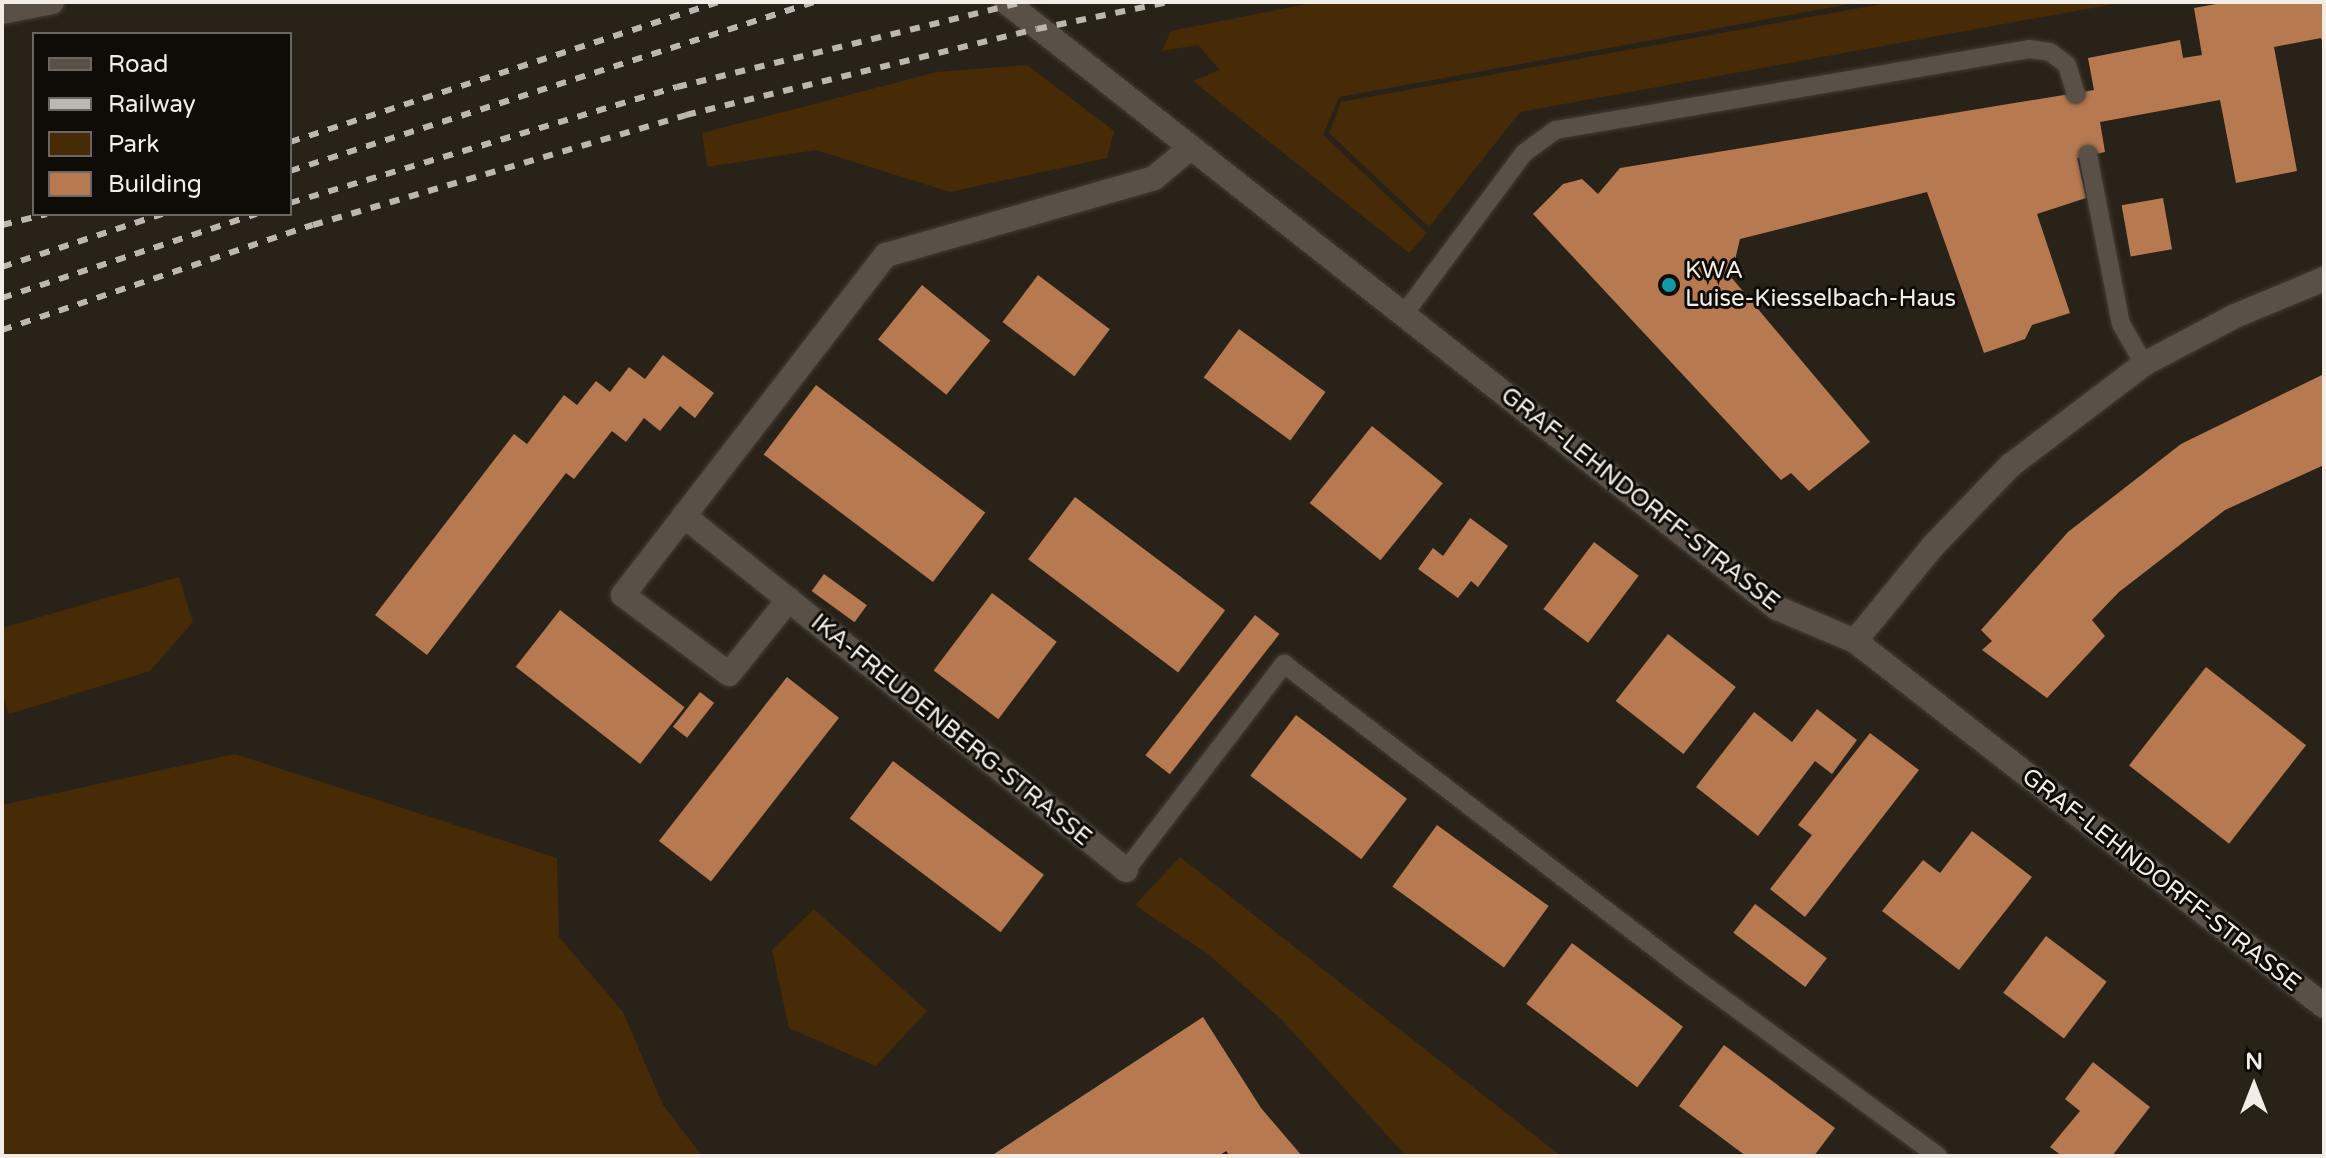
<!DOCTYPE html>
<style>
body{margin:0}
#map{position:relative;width:2326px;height:1158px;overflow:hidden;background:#292219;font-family:"Varela Round",sans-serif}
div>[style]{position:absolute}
.green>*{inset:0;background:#462b06}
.building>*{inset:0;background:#b77950;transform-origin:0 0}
.roads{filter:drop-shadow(0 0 2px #433d37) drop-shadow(0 0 2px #433d37)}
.service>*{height:18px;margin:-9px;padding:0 9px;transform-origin:9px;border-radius:9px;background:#595047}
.minor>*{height:24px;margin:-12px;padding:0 12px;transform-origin:12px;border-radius:12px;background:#595047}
.rail>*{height:6px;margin-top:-3px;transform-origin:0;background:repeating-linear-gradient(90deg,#bcb7b0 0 10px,transparent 0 20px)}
.dots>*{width:22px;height:22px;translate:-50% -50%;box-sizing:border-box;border:4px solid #0f0c08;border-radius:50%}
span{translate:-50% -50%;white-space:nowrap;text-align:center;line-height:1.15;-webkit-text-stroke:6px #0f0c08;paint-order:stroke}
.poi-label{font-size:24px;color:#f2ede7}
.left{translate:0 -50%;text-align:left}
.street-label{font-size:24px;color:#f2ede7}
.frame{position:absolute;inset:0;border:4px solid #f2ede7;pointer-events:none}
.legend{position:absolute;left:32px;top:32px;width:260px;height:184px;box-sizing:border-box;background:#0f0c08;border:2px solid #6a6661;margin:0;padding:10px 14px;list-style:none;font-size:24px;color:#f2ede7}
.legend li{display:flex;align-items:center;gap:16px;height:40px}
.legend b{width:40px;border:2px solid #6a6661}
.north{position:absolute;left:2214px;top:1046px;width:80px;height:80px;-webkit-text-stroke:6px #0f0c08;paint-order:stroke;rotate:0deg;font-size:22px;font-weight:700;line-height:32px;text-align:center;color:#f2ede7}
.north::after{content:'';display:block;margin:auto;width:28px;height:36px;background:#f2ede7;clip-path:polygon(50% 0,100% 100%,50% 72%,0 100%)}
</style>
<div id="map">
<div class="green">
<i style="clip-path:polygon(1317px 2px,1861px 2px,1339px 97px,1323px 135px,1427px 233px,1409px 253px,1193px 81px,1220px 70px,1198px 45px,1162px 51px,1171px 31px)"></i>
<i style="clip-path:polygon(1893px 2px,2125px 2px,1520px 112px,1429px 227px,1329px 133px,1341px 102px)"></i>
<i style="clip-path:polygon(1027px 65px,1114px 131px,1107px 158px,950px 192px,816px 150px,707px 167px,702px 133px,937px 72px)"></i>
<i style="clip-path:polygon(179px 577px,193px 622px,150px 671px,9px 714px,2px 694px,2px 628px)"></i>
<i style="clip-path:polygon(235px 754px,557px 858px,559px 937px,623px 1012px,663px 1105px,702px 1156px,2px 1156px,2px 805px)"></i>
<i style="clip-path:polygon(1180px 857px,1561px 1156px,1406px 1156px,1281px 1019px,1208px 954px,1135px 905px)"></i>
<i style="clip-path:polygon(814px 909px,927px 1011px,876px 1066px,789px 1028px,772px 950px)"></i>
</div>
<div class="building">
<i style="clip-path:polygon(2227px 2px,2324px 2px,2324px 46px,2321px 38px,2274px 47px,2297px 171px,2236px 183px,2220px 100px,2100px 122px,2105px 152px,2077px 158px,2086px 198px,2037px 214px,2070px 313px,2032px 325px,2025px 339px,1984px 353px,1927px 192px,1740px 239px,1731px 277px,1870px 442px,1809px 491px,1791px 473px,1781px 480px,1533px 214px,1563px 184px,1582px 179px,1598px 194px,1620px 168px,2094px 90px,2088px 58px,2180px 40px,2183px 58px,2202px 55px,2194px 8px)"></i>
<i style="left:2163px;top:198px;width:52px;height:42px;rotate:80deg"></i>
<i style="left:1038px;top:275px;width:90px;height:59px;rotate:37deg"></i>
<i style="left:922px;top:285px;width:88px;height:70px;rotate:39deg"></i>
<i style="left:1239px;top:329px;width:107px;height:60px;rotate:36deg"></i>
<i style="clip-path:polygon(663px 355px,714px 393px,695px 418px,680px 406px,660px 431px,644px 418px,626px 442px,612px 431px,574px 479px,566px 473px,427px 655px,375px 615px,514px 434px,527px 444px,564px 395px,577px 405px,596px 381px,610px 392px,629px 367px,645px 379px)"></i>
<i style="clip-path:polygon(2324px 374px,2324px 465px,2225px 510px,2119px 592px,2092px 620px,2105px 636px,2047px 698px,1982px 650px,1992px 641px,1981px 630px,2068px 532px,2181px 444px)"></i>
<i style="left:816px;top:385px;width:212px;height:87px;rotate:37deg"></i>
<i style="left:1372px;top:426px;width:91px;height:99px;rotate:39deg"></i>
<i style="left:1075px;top:497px;width:188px;height:78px;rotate:37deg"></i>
<i style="clip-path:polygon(1470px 518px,1508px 546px,1478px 587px,1471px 581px,1458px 598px,1418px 569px,1433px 548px,1443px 556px)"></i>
<i style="left:1594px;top:542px;width:56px;height:84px;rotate:37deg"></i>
<i style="left:824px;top:574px;width:53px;height:21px;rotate:36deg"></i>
<i style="left:992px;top:593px;width:81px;height:97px;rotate:37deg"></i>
<i style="left:560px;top:610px;width:158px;height:72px;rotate:38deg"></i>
<i style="left:1255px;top:615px;width:31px;height:178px;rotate:38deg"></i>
<i style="left:1668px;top:634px;width:86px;height:85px;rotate:38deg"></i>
<i style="left:2206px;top:667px;width:127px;height:125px;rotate:38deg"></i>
<i style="left:787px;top:677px;width:66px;height:208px;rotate:38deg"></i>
<i style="left:700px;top:692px;width:18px;height:44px;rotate:38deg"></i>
<i style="clip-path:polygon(1817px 709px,1857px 740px,1832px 774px,1815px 761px,1758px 836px,1696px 787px,1754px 712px,1792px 742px)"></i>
<i style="left:1296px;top:715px;width:139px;height:76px;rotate:37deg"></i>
<i style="clip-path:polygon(1870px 733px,1919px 770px,1805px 917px,1770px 889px,1812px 835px,1798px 825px)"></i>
<i style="left:893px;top:761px;width:189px;height:72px;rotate:37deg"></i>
<i style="left:1437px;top:825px;width:138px;height:76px;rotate:36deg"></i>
<i style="clip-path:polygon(1972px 831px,2032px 877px,1959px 970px,1882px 911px,1923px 860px,1940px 873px)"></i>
<i style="left:1755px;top:904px;width:90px;height:36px;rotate:37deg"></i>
<i style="left:2046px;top:936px;width:76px;height:71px;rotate:37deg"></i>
<i style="left:1572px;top:943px;width:139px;height:76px;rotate:37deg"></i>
<i style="clip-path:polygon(1203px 1017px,1261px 1108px,1302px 1156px,1230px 1156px,1226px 1151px,1219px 1156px,991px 1156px)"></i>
<i style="clip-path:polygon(1724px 1045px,1835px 1128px,1814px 1156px,1746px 1156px,1679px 1106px)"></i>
<i style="clip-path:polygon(2093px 1062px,2150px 1107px,2112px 1156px,2062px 1156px,2050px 1147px,2080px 1111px,2065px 1099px)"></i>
</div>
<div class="roads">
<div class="service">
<i style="left:2088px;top:155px;width:172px;rotate:79deg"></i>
<i style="left:2121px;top:324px;width:46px;rotate:60.1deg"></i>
<i style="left:1404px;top:314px;width:201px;rotate:-53.3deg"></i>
<i style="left:1524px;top:153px;width:39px;rotate:-36deg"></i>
<i style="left:1556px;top:130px;width:480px;rotate:-9.7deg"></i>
<i style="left:2029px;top:49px;width:21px;rotate:8deg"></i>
<i style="left:2050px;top:52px;width:21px;rotate:37deg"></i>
<i style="left:2067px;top:65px;width:30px;rotate:73deg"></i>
<i style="left:1126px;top:870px;width:260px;rotate:-52.5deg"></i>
<i style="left:1284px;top:664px;width:514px;rotate:37.41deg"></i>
<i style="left:1692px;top:976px;width:305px;rotate:36.2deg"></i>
</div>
<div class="minor">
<i style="left:1006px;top:2px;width:981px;rotate:38.17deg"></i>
<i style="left:1777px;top:608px;width:85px;rotate:22.9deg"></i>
<i style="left:1855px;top:641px;width:594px;rotate:37.89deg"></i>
<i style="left:2px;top:12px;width:51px;rotate:-11.3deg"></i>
<i style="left:684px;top:516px;width:100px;rotate:127.7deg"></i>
<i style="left:623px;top:595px;width:132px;rotate:36.7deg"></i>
<i style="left:729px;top:674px;width:96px;rotate:-51.3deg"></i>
<i style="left:1855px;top:641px;width:123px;rotate:-50.6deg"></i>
<i style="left:1933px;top:546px;width:112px;rotate:-46.1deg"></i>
<i style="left:2011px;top:465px;width:167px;rotate:-37.2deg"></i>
<i style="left:2144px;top:364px;width:103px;rotate:-27.8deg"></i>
<i style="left:2235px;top:316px;width:96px;rotate:-22.6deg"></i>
<i style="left:1126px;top:870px;width:566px;rotate:-141.31deg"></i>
<i style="left:684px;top:516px;width:330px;rotate:-52.3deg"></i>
<i style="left:886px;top:255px;width:279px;rotate:-16deg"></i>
<i style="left:1154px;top:178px;width:45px;rotate:-39.6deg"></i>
</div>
</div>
<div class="rail">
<i style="left:290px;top:142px;width:451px;rotate:-18.1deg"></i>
<i style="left:290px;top:171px;width:551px;rotate:-17.88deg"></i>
<i style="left:290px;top:203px;width:404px;rotate:-16.7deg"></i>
<i style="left:677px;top:87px;width:356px;rotate:-13.8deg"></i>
<i style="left:2px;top:225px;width:46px;rotate:-13.7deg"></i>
<i style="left:2px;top:267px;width:169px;rotate:-18.3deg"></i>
<i style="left:2px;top:298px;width:268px;rotate:-18.3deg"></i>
<i style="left:2px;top:330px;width:328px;rotate:-18.7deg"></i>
<i style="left:313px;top:225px;width:389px;rotate:-16.4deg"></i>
<i style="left:686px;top:115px;width:361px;rotate:-13.8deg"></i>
<i style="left:1037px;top:29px;width:135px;rotate:-11.6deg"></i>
</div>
<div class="dots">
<i style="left:1669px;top:285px;background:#0f9aa8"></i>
</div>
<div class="poi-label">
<span class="left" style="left:1685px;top:285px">KWA<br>Luise-Kiesselbach-Haus</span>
</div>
<div class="street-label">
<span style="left:1640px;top:499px;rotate:38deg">GRAF-LEHNDORFF-STRASSE</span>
<span style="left:951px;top:730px;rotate:39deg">IKA-FREUDENBERG-STRASSE</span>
<span style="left:2161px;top:880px;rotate:38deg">GRAF-LEHNDORFF-STRASSE</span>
</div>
<div class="frame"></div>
<ul class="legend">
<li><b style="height:10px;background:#595047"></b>Road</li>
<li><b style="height:10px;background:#bcb7b0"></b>Railway</li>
<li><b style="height:22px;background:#462b06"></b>Park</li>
<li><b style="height:22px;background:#b77950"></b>Building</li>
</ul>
<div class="north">N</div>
</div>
